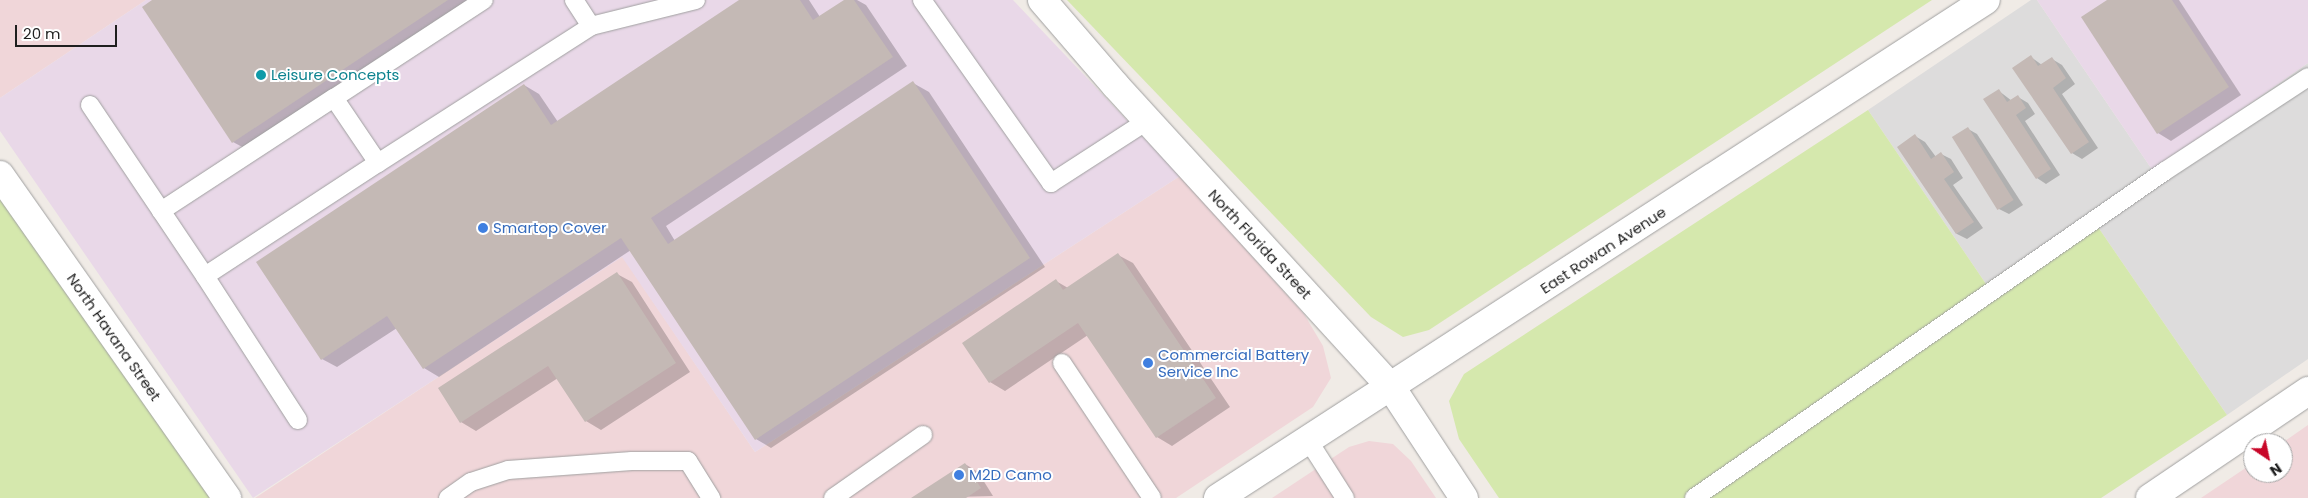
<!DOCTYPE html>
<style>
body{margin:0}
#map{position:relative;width:2308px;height:498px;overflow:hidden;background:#f0ebe6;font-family:Poppins,sans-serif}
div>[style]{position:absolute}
.residential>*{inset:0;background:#dddcdc}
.commercial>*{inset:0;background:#f0d6d9}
.industrial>*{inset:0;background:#e9d8e8}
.grass>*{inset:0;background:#d5e8ad}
.shadow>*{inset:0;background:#0003}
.building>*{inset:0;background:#c4b9b5;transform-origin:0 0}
.roads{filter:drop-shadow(0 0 1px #a0a0a0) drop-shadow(0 0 1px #a0a0a0)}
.lane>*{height:18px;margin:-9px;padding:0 9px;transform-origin:9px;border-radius:9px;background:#fff}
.street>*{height:28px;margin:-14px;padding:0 14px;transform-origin:14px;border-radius:14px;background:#fff}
.dots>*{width:14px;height:14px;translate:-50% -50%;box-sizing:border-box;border:2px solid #fff;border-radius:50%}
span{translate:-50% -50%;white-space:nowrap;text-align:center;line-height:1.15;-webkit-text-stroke:4px #fff;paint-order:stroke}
.culture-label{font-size:15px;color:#0d838f}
.left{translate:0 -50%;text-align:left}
.shop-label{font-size:15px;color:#366cbe}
.street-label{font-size:15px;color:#1f1f1f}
.north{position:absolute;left:2243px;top:433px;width:50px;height:50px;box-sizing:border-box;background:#fff;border:1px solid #a5a5a5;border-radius:50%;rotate:146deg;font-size:14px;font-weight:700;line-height:20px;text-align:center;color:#1f1f1f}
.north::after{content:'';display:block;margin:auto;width:18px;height:22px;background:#c80628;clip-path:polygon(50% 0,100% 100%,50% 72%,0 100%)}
.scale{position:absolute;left:15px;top:25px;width:102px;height:22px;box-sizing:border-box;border:2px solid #1f1f1f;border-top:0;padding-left:6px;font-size:15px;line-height:18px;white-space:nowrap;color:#1f1f1f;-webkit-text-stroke:4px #fff;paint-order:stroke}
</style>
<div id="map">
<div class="residential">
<i style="clip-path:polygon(2031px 0,2037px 0,2153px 171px,2308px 63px,2308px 359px,2227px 415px,2089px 214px,1986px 284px,1868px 110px)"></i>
</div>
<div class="commercial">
<i style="clip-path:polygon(0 0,146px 0,0 98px)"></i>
<i style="clip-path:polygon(1180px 176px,1304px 314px,1323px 346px,1331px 378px,1313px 407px,1176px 498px,255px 498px,622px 256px,755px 452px)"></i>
<i style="clip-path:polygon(2308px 425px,2308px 498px,2201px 498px,2253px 463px,2253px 473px,2283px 473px,2282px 443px)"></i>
<i style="clip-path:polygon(1369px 441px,1393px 444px,1411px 461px,1436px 498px,1272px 498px,1349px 447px)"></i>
</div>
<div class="industrial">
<i style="clip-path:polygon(146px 0,1013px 0,1180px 176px,755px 452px,622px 257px,253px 498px,0 131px,0 98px)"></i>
<i style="clip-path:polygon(2037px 0,2308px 0,2308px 63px,2153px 171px)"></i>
</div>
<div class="grass">
<i style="clip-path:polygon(1067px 0,1932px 0,1429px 330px,1403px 337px,1371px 317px)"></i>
<i style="clip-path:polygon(1868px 110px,1986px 284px,2089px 214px,2227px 415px,2101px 498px,1499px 498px,1459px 439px,1449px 401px,1464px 374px)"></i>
<i style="clip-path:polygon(0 188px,214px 498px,0 498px)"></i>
</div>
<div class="shadow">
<i style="clip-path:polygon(155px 0,472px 0,246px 149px,233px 142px)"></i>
<i style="clip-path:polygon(741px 0,809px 0,820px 17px,846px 0,857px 0,866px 5px,907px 66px,666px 226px,675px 241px,913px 83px,929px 92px,1045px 267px,771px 448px,756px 439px,631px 250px,439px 377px,424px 368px,397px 328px,337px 367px,322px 359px,524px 85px,539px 94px,558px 122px)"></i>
<i style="clip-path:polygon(2109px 0,2179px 0,2241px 95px,2171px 141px,2158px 133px)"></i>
<i style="clip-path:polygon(2031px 57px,2042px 65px,2052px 59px,2062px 65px,2075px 84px,2062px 94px,2098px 148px,2082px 159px,2072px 153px)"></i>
<i style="clip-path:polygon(1999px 91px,2012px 101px,2018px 97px,2028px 103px,2035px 114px,2025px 121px,2060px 175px,2046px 184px,2037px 178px)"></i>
<i style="clip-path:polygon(1968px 129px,1977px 134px,2023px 205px,2009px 214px,1999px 209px)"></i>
<i style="clip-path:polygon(1915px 136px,1925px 142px,1936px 157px,1941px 154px,1951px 159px,1963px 178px,1953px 185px,1983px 228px,1967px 239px,1957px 234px,1899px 147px)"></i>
<i style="clip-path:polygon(1118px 255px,1133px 263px,1230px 407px,1172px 446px,1157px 437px,1088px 335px,1005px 391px,990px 382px,1056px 281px,1068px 288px)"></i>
<i style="clip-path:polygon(617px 274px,632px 282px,690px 372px,601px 430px,586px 421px,558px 378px,476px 431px,461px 422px)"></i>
<i style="clip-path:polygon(965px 464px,978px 472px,993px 496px,913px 498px)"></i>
</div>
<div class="building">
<i style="clip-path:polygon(152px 0,448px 0,232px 143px,142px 7px)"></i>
<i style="clip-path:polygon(739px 0,800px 0,813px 20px,844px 0,854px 0,893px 57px,651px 218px,668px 244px,913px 81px,1030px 258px,755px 440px,621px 238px,423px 369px,387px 316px,321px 360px,256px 262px,524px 84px,551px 125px)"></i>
<i style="clip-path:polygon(2107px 0,2172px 0,2229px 87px,2157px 134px,2081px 17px)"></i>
<i style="clip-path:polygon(2031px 55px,2038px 66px,2052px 57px,2066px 78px,2053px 88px,2089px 142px,2071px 154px,2012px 68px)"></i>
<i style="clip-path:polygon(1999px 89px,2007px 102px,2018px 95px,2026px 108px,2016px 115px,2051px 169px,2036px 179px,1983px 99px)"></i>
<i style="left:1968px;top:127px;width:86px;height:19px;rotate:58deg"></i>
<i style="clip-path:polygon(1915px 134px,1931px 159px,1941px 152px,1954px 172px,1944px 179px,1974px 222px,1956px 234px,1897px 147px)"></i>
<i style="clip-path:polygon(1118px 253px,1216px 398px,1156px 438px,1078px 323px,989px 383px,962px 343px,1056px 279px,1063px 290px)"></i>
<i style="clip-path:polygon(617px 272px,676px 363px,585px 422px,548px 366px,460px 423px,438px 388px)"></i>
<i style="clip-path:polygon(965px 463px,981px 488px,966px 498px,911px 498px)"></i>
</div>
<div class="roads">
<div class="lane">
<i style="left:574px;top:0;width:31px;rotate:57deg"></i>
<i style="left:591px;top:26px;width:108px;rotate:-13.9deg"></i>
<i style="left:922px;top:0;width:224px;rotate:54.8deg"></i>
<i style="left:1051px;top:183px;width:114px;rotate:-32.9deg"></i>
<i style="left:90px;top:105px;width:206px;rotate:56.1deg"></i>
<i style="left:378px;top:163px;width:253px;rotate:-32.7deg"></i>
<i style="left:161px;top:211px;width:207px;rotate:-33.2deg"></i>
<i style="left:1062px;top:363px;width:162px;rotate:56.3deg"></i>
<i style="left:298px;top:420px;width:171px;rotate:-122.9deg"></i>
<i style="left:205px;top:276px;width:207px;rotate:-33.2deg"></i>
<i style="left:378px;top:163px;width:78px;rotate:-124.1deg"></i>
<i style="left:334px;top:98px;width:179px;rotate:-33.2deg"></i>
<i style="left:1308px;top:440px;width:69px;rotate:57.5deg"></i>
<i style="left:448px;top:498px;width:28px;rotate:-35deg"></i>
<i style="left:471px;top:482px;width:39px;rotate:-18deg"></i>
<i style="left:508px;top:470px;width:124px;rotate:-4.2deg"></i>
<i style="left:632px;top:461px;width:56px"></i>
<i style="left:688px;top:461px;width:44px;rotate:58.1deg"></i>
<i style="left:833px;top:498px;width:110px;rotate:-35deg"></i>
<i style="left:1694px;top:498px;width:573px;rotate:-34.77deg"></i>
<i style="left:2165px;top:171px;width:171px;rotate:-33.3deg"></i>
</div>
<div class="street">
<i style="left:1042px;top:0;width:113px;rotate:49.3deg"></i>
<i style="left:1116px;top:86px;width:408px;rotate:47.6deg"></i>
<i style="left:1391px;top:387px;width:133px;rotate:56.7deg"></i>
<i style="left:0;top:175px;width:395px;rotate:54.9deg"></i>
<i style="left:1218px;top:498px;width:915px;rotate:-32.96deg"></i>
<i style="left:2150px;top:498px;width:191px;rotate:-34.1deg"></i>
</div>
</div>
<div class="dots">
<i style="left:261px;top:75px;background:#0f9aa8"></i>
<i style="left:483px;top:228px;background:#3f7fe0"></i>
<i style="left:1148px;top:363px;background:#3f7fe0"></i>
<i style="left:959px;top:475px;background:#3f7fe0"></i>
</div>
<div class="culture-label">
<span class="left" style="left:271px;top:75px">Leisure Concepts</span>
</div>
<div class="shop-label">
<span class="left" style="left:493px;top:228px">Smartop Cover</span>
<span class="left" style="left:1158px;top:363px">Commercial Battery<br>Service Inc</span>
<span class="left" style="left:969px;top:475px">M2D Camo</span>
</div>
<div class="street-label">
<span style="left:1260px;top:244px;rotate:47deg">North Florida Street</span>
<span style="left:1603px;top:250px;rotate:-33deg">East Rowan Avenue</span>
<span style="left:114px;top:337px;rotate:55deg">North Havana Street</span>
</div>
<div class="north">N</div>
<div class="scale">20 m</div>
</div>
